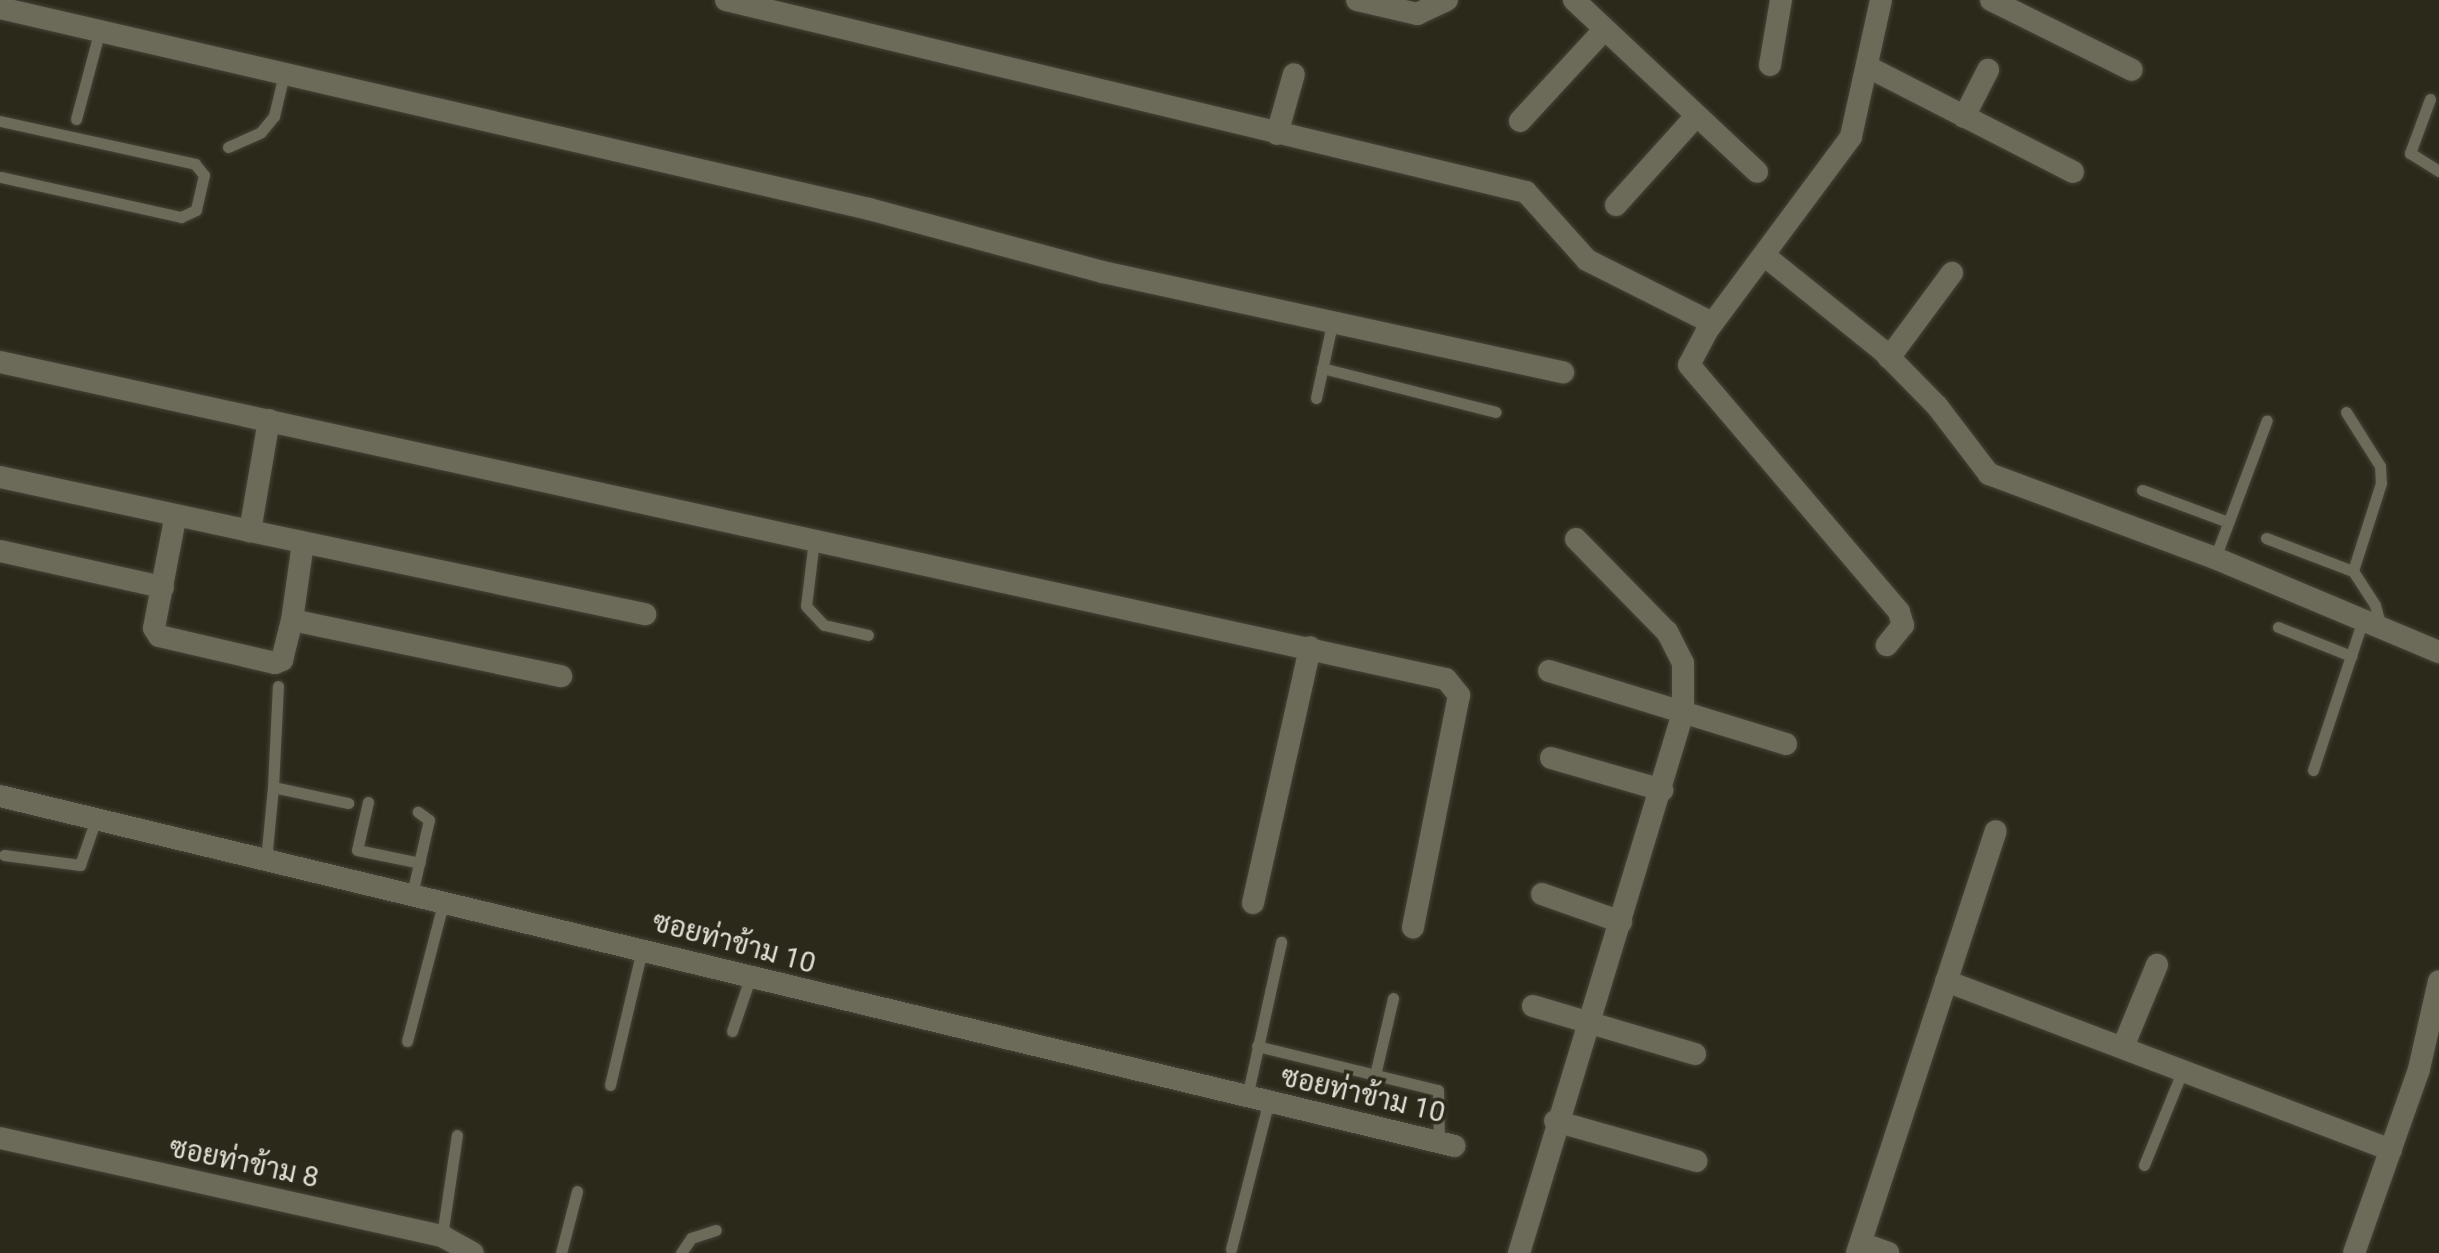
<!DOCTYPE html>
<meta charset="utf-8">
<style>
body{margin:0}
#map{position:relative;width:2439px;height:1253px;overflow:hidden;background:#2b291a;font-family:Roboto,Sarabun,sans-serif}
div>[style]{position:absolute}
.roads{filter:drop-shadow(0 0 2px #454337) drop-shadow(0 0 2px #454337)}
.lane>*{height:11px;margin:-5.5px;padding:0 5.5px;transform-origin:5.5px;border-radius:5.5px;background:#6c6a59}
.street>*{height:22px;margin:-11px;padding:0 11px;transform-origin:11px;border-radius:11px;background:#6c6a59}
span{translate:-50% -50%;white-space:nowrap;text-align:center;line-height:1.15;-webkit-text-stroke:7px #2b291a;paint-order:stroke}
.street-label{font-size:28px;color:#e1e0d7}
</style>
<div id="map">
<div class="roads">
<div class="lane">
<i style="left:2430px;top:99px;width:58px;rotate:110.3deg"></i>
<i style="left:2410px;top:153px;width:34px;rotate:32deg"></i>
<i style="left:76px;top:119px;width:89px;rotate:-75deg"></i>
<i style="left:0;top:121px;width:200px;rotate:12.4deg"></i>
<i style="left:195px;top:164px;width:14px;rotate:51deg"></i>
<i style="left:204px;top:175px;width:36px;rotate:103deg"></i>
<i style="left:196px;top:210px;width:17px;rotate:155deg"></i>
<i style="left:181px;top:217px;width:185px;rotate:-167.5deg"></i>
<i style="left:228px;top:147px;width:36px;rotate:-24deg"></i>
<i style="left:261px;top:132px;width:21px;rotate:-51deg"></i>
<i style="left:274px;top:116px;width:43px;rotate:-76.6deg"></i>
<i style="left:1322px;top:368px;width:179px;rotate:14.2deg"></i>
<i style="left:1316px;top:398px;width:76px;rotate:-77.8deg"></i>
<i style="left:2346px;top:412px;width:64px;rotate:57.8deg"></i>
<i style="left:2380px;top:466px;width:17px;rotate:87deg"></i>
<i style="left:2381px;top:483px;width:92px;rotate:107.7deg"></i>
<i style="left:2142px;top:490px;width:92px;rotate:20.4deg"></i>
<i style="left:2266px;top:538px;width:93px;rotate:20.8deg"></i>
<i style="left:2353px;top:571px;width:40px;rotate:57.1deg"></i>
<i style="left:2375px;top:605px;width:23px;rotate:75deg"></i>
<i style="left:814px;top:540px;width:66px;rotate:96.9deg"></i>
<i style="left:806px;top:606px;width:26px;rotate:47deg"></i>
<i style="left:824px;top:625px;width:45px;rotate:12.8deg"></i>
<i style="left:2215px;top:558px;width:147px;rotate:-69.4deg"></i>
<i style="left:2278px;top:627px;width:79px;rotate:21.7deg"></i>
<i style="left:2313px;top:770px;width:158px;rotate:-71.6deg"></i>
<i style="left:273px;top:787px;width:101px;rotate:-87.2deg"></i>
<i style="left:368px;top:802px;width:49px;rotate:102.9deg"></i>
<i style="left:357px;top:850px;width:64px;rotate:11.7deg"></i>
<i style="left:4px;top:855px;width:77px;rotate:7.5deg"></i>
<i style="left:80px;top:865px;width:49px;rotate:-70.8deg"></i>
<i style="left:266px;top:860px;width:73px;rotate:-84.5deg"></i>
<i style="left:273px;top:787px;width:77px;rotate:12deg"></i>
<i style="left:412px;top:894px;width:76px;rotate:-77.1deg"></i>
<i style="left:429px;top:820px;width:14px;rotate:-144deg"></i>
<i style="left:732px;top:1031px;width:53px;rotate:-71.2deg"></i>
<i style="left:407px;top:1041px;width:142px;rotate:-75.3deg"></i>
<i style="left:1257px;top:1046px;width:186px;rotate:13.7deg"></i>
<i style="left:1438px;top:1090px;width:53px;rotate:88.9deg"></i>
<i style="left:1375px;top:1075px;width:79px;rotate:-76.8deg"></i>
<i style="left:610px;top:1085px;width:139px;rotate:-76.7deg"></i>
<i style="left:1247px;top:1097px;width:159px;rotate:-77.6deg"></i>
<i style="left:2144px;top:1165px;width:100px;rotate:-67.8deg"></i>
<i style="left:442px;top:1236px;width:102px;rotate:-81.6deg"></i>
<i style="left:1231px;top:1249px;width:150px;rotate:-75.7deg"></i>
<i style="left:561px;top:1253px;width:64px;rotate:-75.5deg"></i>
<i style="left:681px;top:1253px;width:18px;rotate:-56deg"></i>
<i style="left:691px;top:1238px;width:26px;rotate:-18deg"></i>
</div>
<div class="street">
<i style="left:726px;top:0;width:823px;rotate:13.5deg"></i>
<i style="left:1526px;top:192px;width:91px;rotate:48.1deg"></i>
<i style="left:1587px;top:260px;width:140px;rotate:26.7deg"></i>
<i style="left:1357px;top:0;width:62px;rotate:13.1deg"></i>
<i style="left:1417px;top:14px;width:33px;rotate:-25deg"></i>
<i style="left:1574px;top:0;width:251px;rotate:43.2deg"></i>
<i style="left:1881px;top:0;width:140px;rotate:102.4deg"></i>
<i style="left:1851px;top:137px;width:242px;rotate:126.6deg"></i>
<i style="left:1707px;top:331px;width:38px;rotate:118deg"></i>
<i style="left:1689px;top:365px;width:324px;rotate:49.6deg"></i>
<i style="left:1899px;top:612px;width:14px;rotate:73deg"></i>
<i style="left:1903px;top:625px;width:26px;rotate:129deg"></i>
<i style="left:1991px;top:0;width:157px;rotate:26.4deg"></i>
<i style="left:0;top:8px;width:892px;rotate:13.02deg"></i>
<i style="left:869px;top:209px;width:242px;rotate:15.1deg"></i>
<i style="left:1103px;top:272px;width:471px;rotate:12.3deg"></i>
<i style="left:1770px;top:65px;width:66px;rotate:-80.4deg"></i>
<i style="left:1870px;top:68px;width:228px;rotate:27.1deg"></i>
<i style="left:1964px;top:117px;width:53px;rotate:-62.9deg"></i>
<i style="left:1520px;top:121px;width:124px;rotate:-47.3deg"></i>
<i style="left:1277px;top:134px;width:62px;rotate:-74.2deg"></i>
<i style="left:1616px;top:205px;width:120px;rotate:-48deg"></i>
<i style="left:1765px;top:256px;width:151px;rotate:38.8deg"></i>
<i style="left:1883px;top:351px;width:77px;rotate:45.5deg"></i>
<i style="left:1937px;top:406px;width:86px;rotate:52.6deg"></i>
<i style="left:1989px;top:474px;width:241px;rotate:20.4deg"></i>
<i style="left:2215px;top:558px;width:243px;rotate:22.8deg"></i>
<i style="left:1889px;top:358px;width:106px;rotate:-53.5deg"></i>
<i style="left:0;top:362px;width:1480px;rotate:12.37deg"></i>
<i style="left:1446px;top:679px;width:21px;rotate:51deg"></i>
<i style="left:1459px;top:695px;width:237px;rotate:101.2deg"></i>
<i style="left:269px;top:420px;width:113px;rotate:99.7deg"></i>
<i style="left:250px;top:531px;width:404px;rotate:11.9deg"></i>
<i style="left:0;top:477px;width:256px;rotate:12.2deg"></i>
<i style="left:175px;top:519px;width:111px;rotate:100.9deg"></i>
<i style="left:154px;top:628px;width:9px;rotate:58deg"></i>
<i style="left:159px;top:636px;width:119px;rotate:13.1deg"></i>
<i style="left:275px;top:663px;width:8px;rotate:-23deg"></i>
<i style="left:282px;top:660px;width:41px;rotate:-76deg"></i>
<i style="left:303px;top:543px;width:78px;rotate:98.1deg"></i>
<i style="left:292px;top:620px;width:275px;rotate:11.8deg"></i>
<i style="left:0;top:551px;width:167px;rotate:12.5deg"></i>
<i style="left:1549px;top:671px;width:248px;rotate:17.1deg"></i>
<i style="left:1551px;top:758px;width:116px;rotate:16.1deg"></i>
<i style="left:0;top:796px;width:1496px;rotate:13.53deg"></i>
<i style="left:1542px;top:894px;width:84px;rotate:19.5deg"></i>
<i style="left:1253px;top:903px;width:262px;rotate:-77.4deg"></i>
<i style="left:1946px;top:981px;width:476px;rotate:20.8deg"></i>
<i style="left:1533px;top:1006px;width:169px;rotate:16.5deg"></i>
<i style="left:2123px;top:1047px;width:89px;rotate:-67.5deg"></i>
<i style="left:1555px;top:1121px;width:147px;rotate:15.8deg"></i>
<i style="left:0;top:1138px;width:453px;rotate:12.5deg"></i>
<i style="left:442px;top:1236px;width:35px;rotate:29deg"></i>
<i style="left:1861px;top:1243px;width:29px;rotate:20deg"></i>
<i style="left:1519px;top:1253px;width:564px;rotate:-73.11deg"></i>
<i style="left:1683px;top:713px;width:50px;rotate:-90deg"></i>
<i style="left:1683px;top:663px;width:35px;rotate:-117deg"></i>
<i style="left:1667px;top:632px;width:130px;rotate:-134.4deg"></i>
<i style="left:1857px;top:1253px;width:444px;rotate:-71.8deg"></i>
<i style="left:2354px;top:1253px;width:195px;rotate:-70.5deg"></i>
<i style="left:2419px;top:1069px;width:90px;rotate:-77.2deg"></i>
</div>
</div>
<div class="street-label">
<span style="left:734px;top:943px;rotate:15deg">ซอยท่าข้าม 10</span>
<span style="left:1363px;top:1095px;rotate:13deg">ซอยท่าข้าม 10</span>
<span style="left:244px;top:1163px;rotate:12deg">ซอยท่าข้าม 8</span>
</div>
</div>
